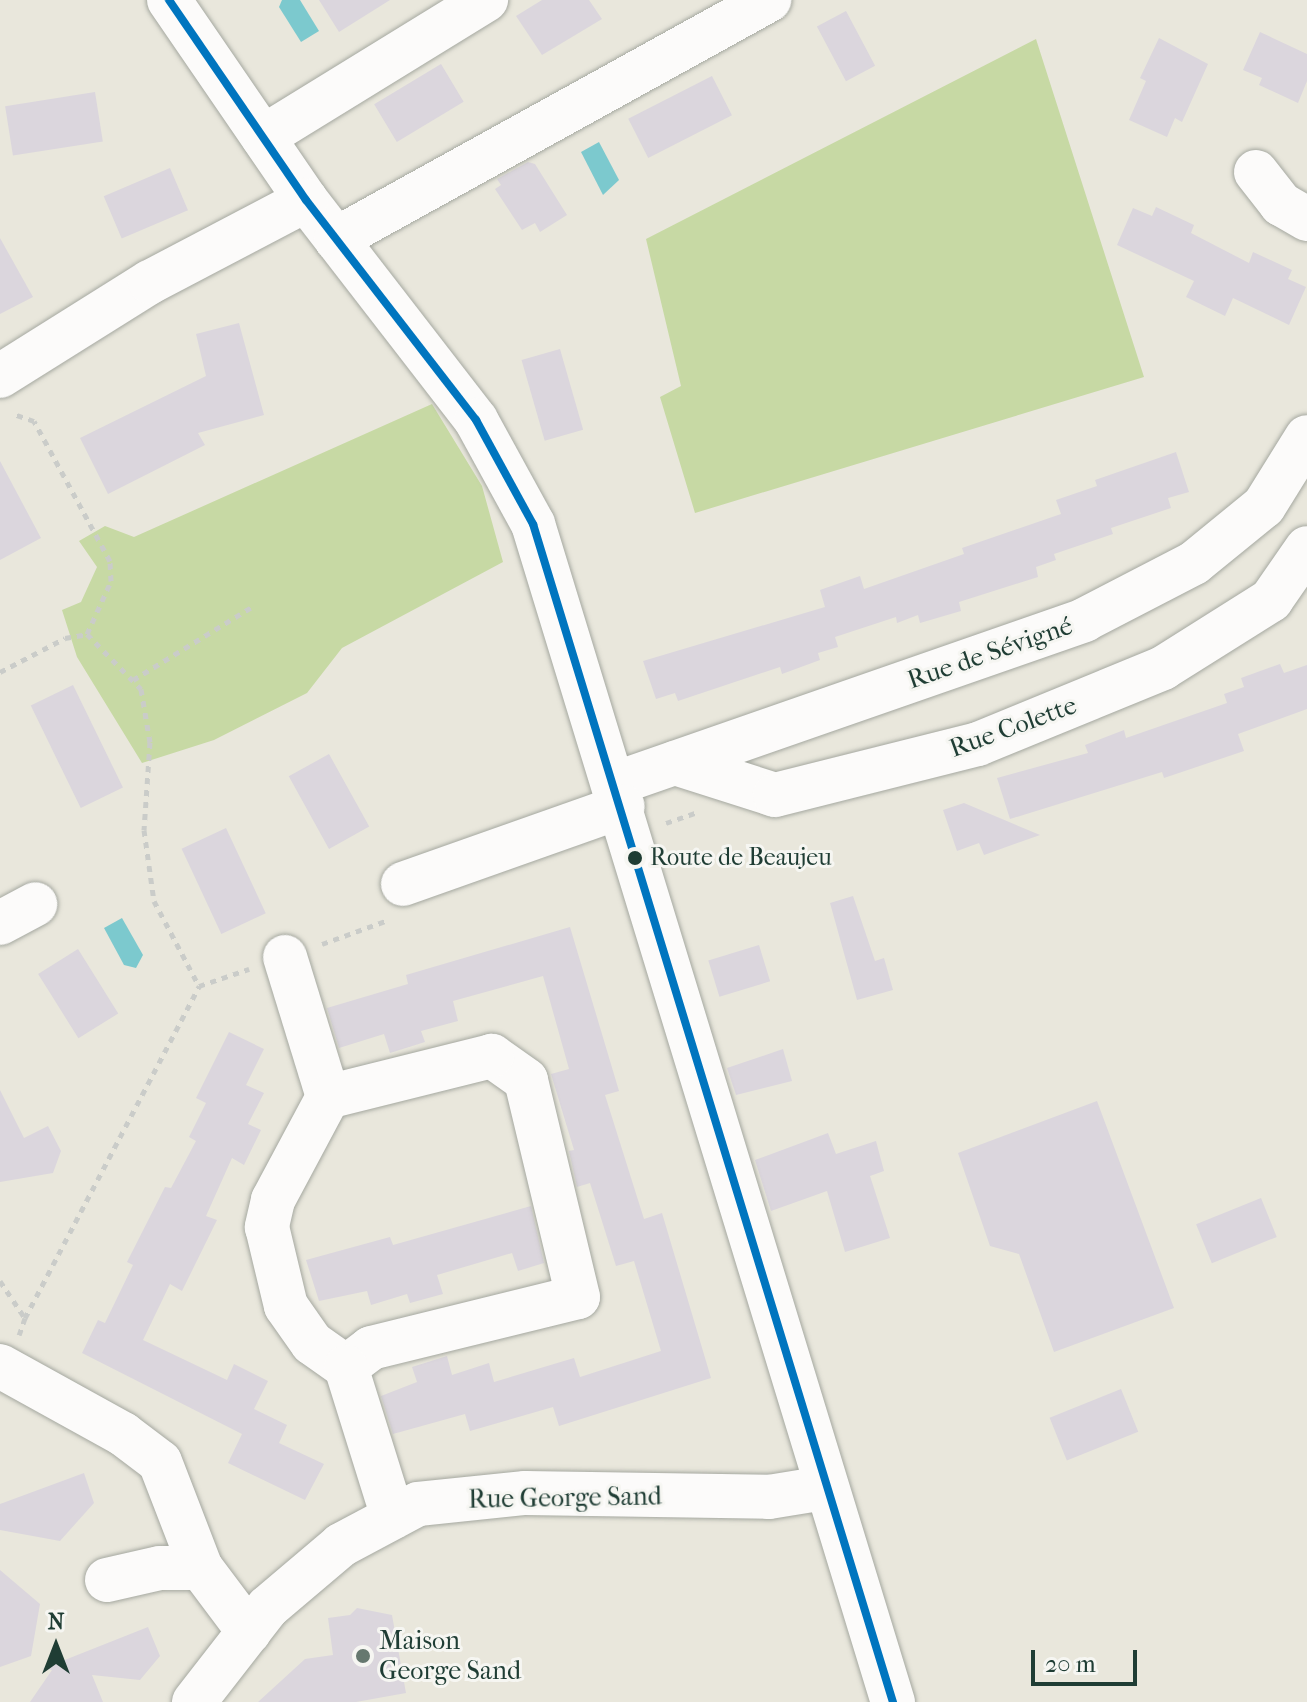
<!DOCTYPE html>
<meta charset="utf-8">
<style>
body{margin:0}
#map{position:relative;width:1307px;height:1702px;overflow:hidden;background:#e9e7dc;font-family:"IM FELL French Canon",serif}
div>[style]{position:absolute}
.green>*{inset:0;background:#c7d9a4}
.water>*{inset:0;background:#7cc9ce}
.building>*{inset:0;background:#dbd6dd;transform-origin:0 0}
.path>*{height:5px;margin-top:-2.5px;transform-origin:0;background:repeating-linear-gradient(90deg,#caccc9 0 6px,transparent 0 12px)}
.roads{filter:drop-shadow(0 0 2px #a5a8a0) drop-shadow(0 0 2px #a5a8a0)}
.minor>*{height:44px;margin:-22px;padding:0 22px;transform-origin:22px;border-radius:22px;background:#fcfbfa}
.bus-1>*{height:8px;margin:-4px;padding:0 4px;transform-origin:4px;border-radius:4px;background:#0075bf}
.dots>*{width:22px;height:22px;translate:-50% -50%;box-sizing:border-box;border:4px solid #f6f6f2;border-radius:50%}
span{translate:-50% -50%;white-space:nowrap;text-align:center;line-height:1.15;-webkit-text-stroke:6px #f6f6f2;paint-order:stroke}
.bus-label{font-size:24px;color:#1f3d34}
.left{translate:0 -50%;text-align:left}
.street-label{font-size:26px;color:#1f3d34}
.poi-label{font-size:26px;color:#1f3d34}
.north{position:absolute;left:16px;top:1606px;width:80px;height:80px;-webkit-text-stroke:6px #f6f6f2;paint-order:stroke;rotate:0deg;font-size:22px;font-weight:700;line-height:32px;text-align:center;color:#1f3d34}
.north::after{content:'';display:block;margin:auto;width:28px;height:36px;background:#1f3d34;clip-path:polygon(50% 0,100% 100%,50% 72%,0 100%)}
.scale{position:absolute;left:1031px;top:1650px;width:106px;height:36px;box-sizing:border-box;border:4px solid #1f3d34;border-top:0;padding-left:10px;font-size:24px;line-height:28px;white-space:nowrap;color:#1f3d34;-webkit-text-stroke:6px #f6f6f2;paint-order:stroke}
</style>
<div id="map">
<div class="green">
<i style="clip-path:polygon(1036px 39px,1144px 377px,695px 513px,660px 397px,681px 386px,646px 239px)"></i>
<i style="clip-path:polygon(432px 404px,482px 486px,503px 562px,342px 648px,307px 693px,214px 740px,142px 763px,77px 657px,62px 610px,81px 602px,97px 567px,79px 541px,105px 526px,134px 537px)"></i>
</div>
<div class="water">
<i style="clip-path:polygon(282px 0,300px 0,319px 31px,301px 42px,279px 7px)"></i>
<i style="clip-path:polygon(599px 142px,619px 180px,603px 195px,581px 152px)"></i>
<i style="clip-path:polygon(122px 918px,143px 955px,136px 968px,124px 965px,104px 928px)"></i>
</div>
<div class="building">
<i style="clip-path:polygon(319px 0,390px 0,339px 32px)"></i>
<i style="clip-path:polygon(542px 0,589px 0,602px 19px,542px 55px,516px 16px)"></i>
<i style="left:846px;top:11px;width:62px;height:33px;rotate:62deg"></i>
<i style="clip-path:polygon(1260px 32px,1307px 54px,1307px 81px,1298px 103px,1259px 85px,1262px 78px,1243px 70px)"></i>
<i style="clip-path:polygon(1159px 38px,1208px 64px,1182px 122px,1175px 118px,1167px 137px,1129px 120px,1146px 81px,1140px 78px)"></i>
<i style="left:441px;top:64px;width:44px;height:78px;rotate:59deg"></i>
<i style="left:712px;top:76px;width:44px;height:94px;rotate:63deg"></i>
<i style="left:95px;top:92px;width:50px;height:91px;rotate:81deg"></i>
<i style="clip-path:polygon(528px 162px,535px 164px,567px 215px,540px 232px,535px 223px,522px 230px,495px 189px,501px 185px,497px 179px)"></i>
<i style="left:170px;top:168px;width:46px;height:72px;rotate:67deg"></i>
<i style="clip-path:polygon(1156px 207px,1194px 225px,1191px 233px,1249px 263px,1253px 252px,1292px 270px,1288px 279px,1306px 287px,1289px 325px,1233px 298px,1225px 316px,1186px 297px,1194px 281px,1117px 245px,1133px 208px,1152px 216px)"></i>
<i style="clip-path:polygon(0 238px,33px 297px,0 314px)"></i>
<i style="clip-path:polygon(239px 323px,264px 415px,198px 433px,205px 445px,108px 494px,80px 438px,206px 376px,196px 334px)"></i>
<i style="left:560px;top:349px;width:84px;height:40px;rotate:74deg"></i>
<i style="clip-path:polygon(1176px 452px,1189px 492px,1168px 498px,1171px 508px,1111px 528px,1113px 534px,1054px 554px,1056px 560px,1036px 567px,1038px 577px,959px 602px,961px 611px,920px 623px,918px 615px,897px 623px,896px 617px,835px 637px,838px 647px,818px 653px,820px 660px,782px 674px,780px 667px,678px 701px,675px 693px,656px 699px,643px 661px,825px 607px,820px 590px,860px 576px,864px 589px,964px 554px,962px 548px,1061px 514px,1056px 500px,1097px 486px,1095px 480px)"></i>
<i style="clip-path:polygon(0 461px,41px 538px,0 560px)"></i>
<i style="clip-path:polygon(1280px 664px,1284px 673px,1307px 665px,1307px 709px,1238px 734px,1244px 751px,1164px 778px,1162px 772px,1010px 819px,997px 778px,1088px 753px,1085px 745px,1124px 730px,1126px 738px,1227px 703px,1224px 694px,1244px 687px,1241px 678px)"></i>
<i style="left:73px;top:685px;width:114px;height:47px;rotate:64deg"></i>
<i style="left:329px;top:754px;width:83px;height:46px;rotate:61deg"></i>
<i style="clip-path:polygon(964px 803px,1040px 835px,984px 855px,979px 843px,957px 851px,943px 810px)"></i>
<i style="left:226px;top:828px;width:94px;height:49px;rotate:65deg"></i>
<i style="clip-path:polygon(853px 896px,875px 961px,884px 958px,893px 990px,857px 1000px,830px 903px)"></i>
<i style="clip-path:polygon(570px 927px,619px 1091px,605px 1095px,638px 1200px,644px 1219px,662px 1213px,711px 1378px,559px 1426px,553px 1407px,470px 1431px,465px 1414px,393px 1434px,381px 1396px,417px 1382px,412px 1367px,447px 1356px,452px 1375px,489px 1363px,494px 1382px,574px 1358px,580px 1377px,661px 1351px,634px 1261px,616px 1266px,590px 1183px,577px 1187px,569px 1151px,574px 1150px,551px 1074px,569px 1069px,543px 976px,453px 1001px,458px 1021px,421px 1031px,425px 1042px,390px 1053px,384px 1034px,339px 1048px,327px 1008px,408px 984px,406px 975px)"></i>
<i style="left:759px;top:945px;width:38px;height:53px;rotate:73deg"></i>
<i style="left:78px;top:949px;width:76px;height:47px;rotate:58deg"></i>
<i style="clip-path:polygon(229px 1032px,264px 1049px,246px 1085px,264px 1093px,248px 1124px,261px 1130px,244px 1165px,232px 1158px,206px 1216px,217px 1220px,182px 1291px,170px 1284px,143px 1340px,227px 1380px,234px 1364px,268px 1381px,254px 1409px,287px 1425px,279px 1443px,324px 1464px,305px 1500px,228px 1463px,242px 1434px,82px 1353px,98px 1320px,105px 1323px,133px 1265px,127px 1262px,165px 1187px,171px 1188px,196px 1141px,189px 1137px,206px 1103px,196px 1098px)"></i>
<i style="clip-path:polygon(783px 1049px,792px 1081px,736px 1095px,727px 1068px)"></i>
<i style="clip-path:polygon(0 1090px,24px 1138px,48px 1126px,61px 1151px,53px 1173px,0 1182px)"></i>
<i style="clip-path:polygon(1097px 1101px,1174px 1308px,1054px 1352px,1019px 1254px,990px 1246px,958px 1153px)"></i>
<i style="clip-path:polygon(828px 1133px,836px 1154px,876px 1141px,884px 1171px,870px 1176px,890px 1238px,845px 1252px,827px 1191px,771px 1211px,755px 1160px)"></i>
<i style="left:1261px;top:1198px;width:42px;height:70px;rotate:68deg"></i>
<i style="clip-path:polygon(531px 1206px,544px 1263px,518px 1271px,512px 1253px,437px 1275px,443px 1294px,410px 1303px,407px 1294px,371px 1305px,367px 1291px,319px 1301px,306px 1260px,390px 1237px,393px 1245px)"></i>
<i style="left:1121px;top:1389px;width:46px;height:77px;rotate:68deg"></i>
<i style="clip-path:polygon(84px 1473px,94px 1503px,60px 1541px,0 1530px,0 1504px)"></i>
<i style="clip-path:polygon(0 1570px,40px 1604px,31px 1656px,0 1667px)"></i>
<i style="clip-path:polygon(357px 1608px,392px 1615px,406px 1693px,356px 1702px,258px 1702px,305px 1659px,333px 1655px,328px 1618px,350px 1615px)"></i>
<i style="clip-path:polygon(148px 1627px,160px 1656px,140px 1680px,92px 1675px,103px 1702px,30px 1702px,52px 1670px,42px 1669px)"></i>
</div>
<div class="path">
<i style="left:87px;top:634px;width:77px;rotate:45.5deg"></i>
<i style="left:141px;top:689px;width:54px;rotate:80.4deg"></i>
<i style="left:150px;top:742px;width:88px;rotate:93.9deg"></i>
<i style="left:144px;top:830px;width:72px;rotate:82deg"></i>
<i style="left:154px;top:901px;width:96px;rotate:62.1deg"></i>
<i style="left:199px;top:986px;width:53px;rotate:-18.8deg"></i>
<i style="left:0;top:672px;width:73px;rotate:-27.6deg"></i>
<i style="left:65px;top:638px;width:22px;rotate:-10deg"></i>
<i style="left:87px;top:634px;width:58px;rotate:-65.6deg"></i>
<i style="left:111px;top:581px;width:20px;rotate:-93deg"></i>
<i style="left:110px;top:561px;width:159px;rotate:-118.5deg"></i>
<i style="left:34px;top:421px;width:21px;rotate:-161deg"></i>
<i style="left:133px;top:680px;width:143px;rotate:-31.6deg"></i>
<i style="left:666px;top:823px;width:34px;rotate:-19deg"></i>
<i style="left:322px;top:944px;width:70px;rotate:-20deg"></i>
<i style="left:0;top:1281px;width:45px;rotate:56deg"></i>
<i style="left:25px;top:1318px;width:18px;rotate:109deg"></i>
<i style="left:25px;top:1318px;width:375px;rotate:-62.3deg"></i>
</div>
<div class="roads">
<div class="minor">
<i style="left:169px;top:0;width:242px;rotate:55.6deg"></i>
<i style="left:306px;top:200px;width:278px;rotate:52.3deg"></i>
<i style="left:476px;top:420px;width:119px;rotate:61.3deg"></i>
<i style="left:533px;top:524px;width:1232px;rotate:73.01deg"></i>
<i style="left:263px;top:137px;width:262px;rotate:-31.6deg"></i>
<i style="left:1256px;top:172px;width:41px;rotate:52deg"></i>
<i style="left:1281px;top:204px;width:30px;rotate:30deg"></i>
<i style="left:336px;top:239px;width:495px;rotate:-28.9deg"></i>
<i style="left:0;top:376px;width:177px;rotate:-32.1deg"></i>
<i style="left:150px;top:282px;width:176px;rotate:-27.7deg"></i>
<i style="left:675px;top:763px;width:105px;rotate:17.7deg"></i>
<i style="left:775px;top:795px;width:209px;rotate:-14.1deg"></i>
<i style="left:978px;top:744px;width:200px;rotate:-22.3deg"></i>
<i style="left:1163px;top:668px;width:128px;rotate:-32.2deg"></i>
<i style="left:1271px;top:600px;width:63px;rotate:-55.3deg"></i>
<i style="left:617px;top:783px;width:495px;rotate:-19.2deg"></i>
<i style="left:1084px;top:620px;width:124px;rotate:-27.4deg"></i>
<i style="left:1194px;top:563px;width:90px;rotate:-39.2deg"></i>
<i style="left:1264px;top:506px;width:81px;rotate:-58.1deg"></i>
<i style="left:403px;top:884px;width:233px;rotate:-19.5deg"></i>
<i style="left:0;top:923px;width:40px;rotate:-28deg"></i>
<i style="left:285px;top:957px;width:146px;rotate:72.9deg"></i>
<i style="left:0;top:1366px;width:141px;rotate:28.9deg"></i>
<i style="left:123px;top:1434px;width:46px;rotate:37.1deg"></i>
<i style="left:160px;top:1462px;width:114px;rotate:68.9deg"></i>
<i style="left:201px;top:1568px;width:80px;rotate:53.1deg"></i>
<i style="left:346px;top:1367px;width:31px;rotate:-37deg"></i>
<i style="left:371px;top:1348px;width:213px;rotate:-13.8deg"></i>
<i style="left:578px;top:1297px;width:223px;rotate:-103.5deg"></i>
<i style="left:526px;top:1080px;width:42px;rotate:-144.8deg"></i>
<i style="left:492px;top:1056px;width:169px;rotate:166deg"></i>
<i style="left:328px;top:1097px;width:117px;rotate:118.1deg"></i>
<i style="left:273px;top:1200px;width:28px;rotate:103deg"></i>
<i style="left:267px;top:1227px;width:81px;rotate:76.5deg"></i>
<i style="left:286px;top:1306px;width:45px;rotate:54.9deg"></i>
<i style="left:312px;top:1343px;width:42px;rotate:35.2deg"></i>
<i style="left:346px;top:1367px;width:157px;rotate:72.6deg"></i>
<i style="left:107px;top:1580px;width:54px;rotate:-12.8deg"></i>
<i style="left:160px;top:1568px;width:41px"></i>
<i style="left:194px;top:1702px;width:120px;rotate:-52.1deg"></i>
<i style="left:268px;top:1607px;width:96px;rotate:-40.3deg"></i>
<i style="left:341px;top:1545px;width:87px;rotate:-28deg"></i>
<i style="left:418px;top:1504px;width:108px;rotate:-5.9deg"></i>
<i style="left:525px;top:1493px;width:244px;rotate:0.9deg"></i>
<i style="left:769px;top:1497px;width:56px;rotate:-9.3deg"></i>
</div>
</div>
<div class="bus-1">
<i style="left:169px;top:0;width:242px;rotate:55.6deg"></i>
<i style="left:306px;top:200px;width:278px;rotate:52.3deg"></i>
<i style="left:476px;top:420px;width:119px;rotate:61.3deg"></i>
<i style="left:533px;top:524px;width:1232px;rotate:73.01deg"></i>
</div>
<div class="dots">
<i style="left:635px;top:858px;background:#1f3d34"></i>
<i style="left:363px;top:1656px;background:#66786f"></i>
</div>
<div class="bus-label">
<span class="left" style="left:650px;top:858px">Route de Beaujeu</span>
</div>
<div class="street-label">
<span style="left:990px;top:653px;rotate:-19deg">Rue de Sévigné</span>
<span style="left:1013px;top:727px;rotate:-20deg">Rue Colette</span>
<span style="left:565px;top:1498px;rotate:-1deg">Rue George Sand</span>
</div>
<div class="poi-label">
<span class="left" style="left:379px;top:1656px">Maison<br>George Sand</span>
</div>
<div class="north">N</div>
<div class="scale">20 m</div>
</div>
